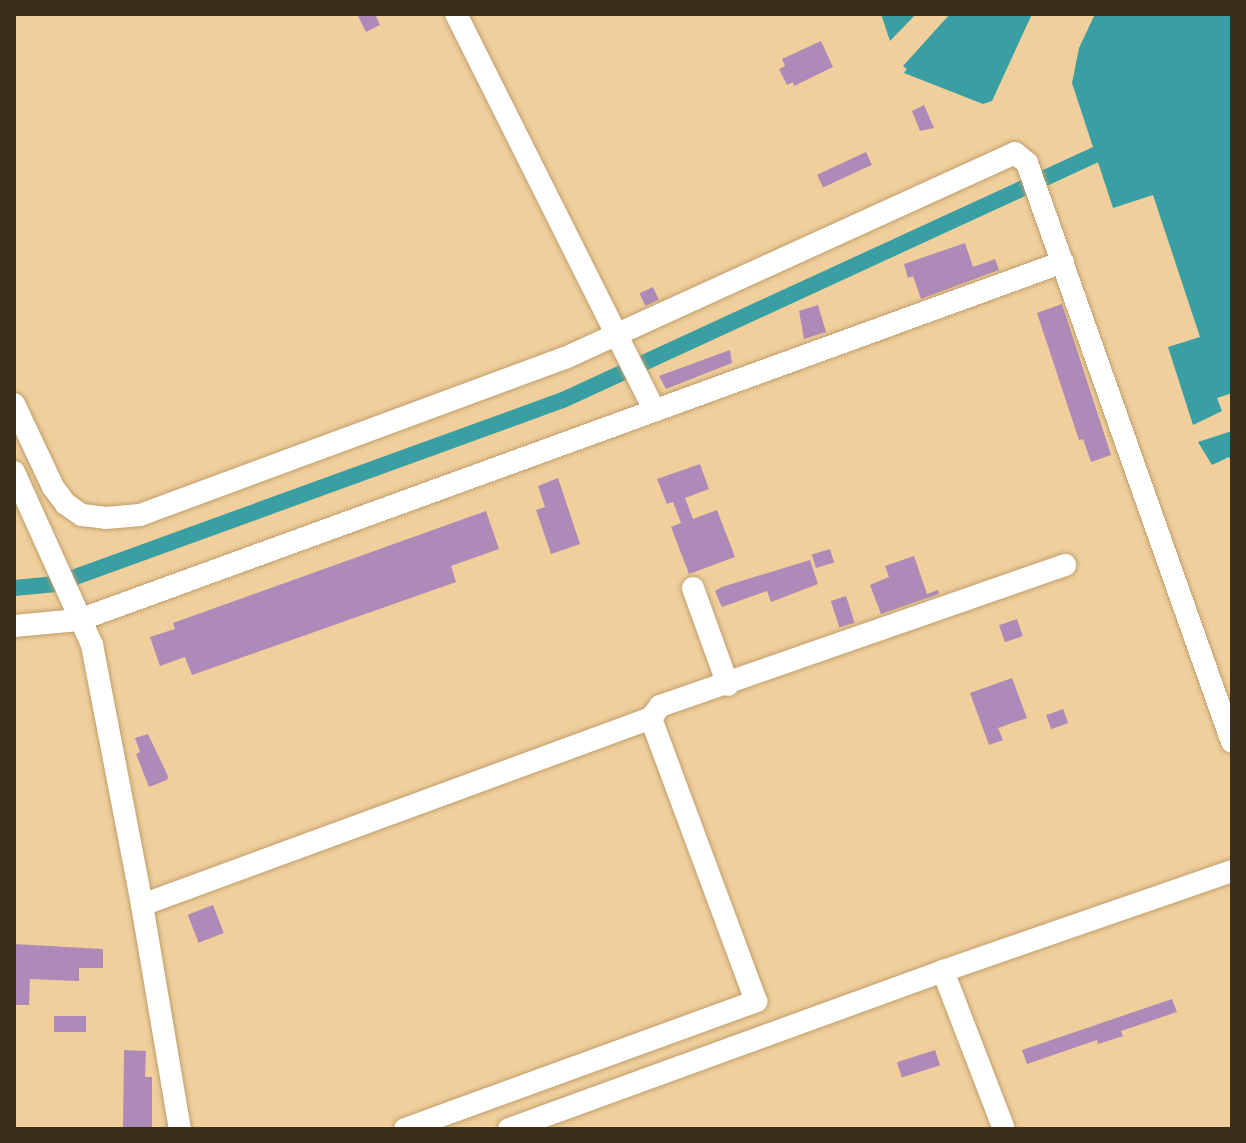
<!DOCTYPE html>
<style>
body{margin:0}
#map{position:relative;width:1246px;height:1143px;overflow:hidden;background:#f0cf9c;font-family:"Nunito Sans",sans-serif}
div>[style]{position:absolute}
.water>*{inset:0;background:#399fa2}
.canal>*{height:16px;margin:-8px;padding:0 8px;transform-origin:8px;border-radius:8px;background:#399fa2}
.building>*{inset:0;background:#ad8ab7;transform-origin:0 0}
.roads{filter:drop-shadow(0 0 2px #be9e6c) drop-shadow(0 0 2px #be9e6c)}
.minor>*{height:22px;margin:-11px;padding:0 11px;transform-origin:11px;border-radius:11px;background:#fff}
span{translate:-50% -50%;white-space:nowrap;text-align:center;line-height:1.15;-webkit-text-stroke:6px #fedca8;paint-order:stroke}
.frame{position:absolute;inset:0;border:16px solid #3b2e1a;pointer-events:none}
</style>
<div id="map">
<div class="water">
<i style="clip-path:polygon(881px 14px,916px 14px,890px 41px)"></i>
<i style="clip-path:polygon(950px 14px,1032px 14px,992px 101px,983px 104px,904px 73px,907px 69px,903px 66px)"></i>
<i style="clip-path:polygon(1095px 14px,1232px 14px,1232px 393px,1217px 398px,1222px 411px,1193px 425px,1168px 347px,1200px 337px,1153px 195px,1113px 208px,1072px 83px,1079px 48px)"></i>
<i style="clip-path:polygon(1232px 431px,1232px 463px,1229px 457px,1212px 465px,1198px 442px)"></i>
</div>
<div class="canal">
<i style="left:14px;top:588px;width:42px;rotate:-5.4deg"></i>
<i style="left:56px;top:584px;width:539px;rotate:-19.95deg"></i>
<i style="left:563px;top:400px;width:586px;rotate:-24.73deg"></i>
</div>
<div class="building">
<i style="clip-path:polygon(357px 14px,375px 14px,380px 25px,366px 32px)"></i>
<i style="clip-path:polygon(821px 41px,833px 67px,794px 86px,793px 82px,787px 85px,779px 69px,785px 66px,782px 59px)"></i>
<i style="clip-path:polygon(924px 105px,934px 128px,920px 131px,912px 111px)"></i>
<i style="left:866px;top:152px;width:14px;height:54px;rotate:65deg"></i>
<i style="clip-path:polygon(965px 243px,973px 267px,995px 259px,999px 270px,921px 299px,913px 276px,908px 278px,904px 264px)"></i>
<i style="left:653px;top:287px;width:14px;height:15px;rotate:65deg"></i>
<i style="clip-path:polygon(1062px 304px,1111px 455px,1091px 462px,1083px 439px,1079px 440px,1037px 313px)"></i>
<i style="clip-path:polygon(818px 305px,826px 332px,804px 339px,799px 311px)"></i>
<i style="clip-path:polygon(730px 350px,732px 363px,666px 389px,659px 376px)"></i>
<i style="clip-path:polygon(700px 464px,709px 489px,685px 498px,693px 519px,717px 510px,735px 557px,689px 574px,671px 527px,681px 523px,673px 502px,667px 504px,657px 479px)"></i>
<i style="clip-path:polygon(558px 478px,580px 544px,551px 554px,536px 510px,545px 507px,538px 486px)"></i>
<i style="clip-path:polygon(486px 511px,499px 549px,451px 566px,456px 582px,192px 675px,185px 657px,160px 666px,150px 637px,175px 629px,173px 623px)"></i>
<i style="left:830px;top:549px;width:14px;height:19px;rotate:73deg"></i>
<i style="clip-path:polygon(914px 556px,927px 594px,938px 590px,939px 594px,881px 614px,870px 585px,889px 577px,885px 566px)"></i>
<i style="clip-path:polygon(810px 560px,818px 584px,771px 602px,767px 591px,722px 607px,720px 603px,715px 591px,722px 587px)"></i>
<i style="left:846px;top:596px;width:28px;height:16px;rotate:72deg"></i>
<i style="left:1017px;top:619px;width:18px;height:19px;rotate:71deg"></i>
<i style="clip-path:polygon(1012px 678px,1027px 718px,998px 728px,1003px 740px,989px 745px,970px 693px)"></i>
<i style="left:1063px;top:709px;width:15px;height:18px;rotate:70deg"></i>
<i style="clip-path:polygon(148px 734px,168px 776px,167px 780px,149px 787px,136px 754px,140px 752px,135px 738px)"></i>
<i style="left:213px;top:905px;width:30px;height:27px;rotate:69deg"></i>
<i style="clip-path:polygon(14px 944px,103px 949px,103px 968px,79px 968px,79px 981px,30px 979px,29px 1005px,14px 1005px)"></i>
<i style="clip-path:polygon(1172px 999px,1177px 1012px,1121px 1031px,1123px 1036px,1098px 1044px,1097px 1040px,1027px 1064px,1022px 1050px)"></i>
<i style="left:54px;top:1016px;width:32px;height:16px"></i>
<i style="clip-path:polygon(124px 1050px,146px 1051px,145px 1077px,152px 1077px,152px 1129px,123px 1129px)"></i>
<i style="left:935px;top:1050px;width:16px;height:40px;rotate:72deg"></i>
</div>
<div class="roads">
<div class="minor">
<i style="left:456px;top:14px;width:442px;rotate:63.4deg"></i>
<i style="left:14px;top:404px;width:92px;rotate:64.8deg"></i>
<i style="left:53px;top:487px;width:21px;rotate:53deg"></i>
<i style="left:66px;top:504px;width:19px;rotate:35deg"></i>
<i style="left:82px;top:515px;width:24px;rotate:7deg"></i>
<i style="left:106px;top:518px;width:34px;rotate:-5deg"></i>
<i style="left:140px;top:515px;width:453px;rotate:-20.3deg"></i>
<i style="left:565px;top:358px;width:494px;rotate:-24.5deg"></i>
<i style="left:1015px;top:153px;width:16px;rotate:40deg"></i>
<i style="left:1027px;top:163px;width:614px;rotate:70.5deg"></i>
<i style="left:14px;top:472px;width:190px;rotate:65.7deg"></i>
<i style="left:92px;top:645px;width:265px;rotate:79.1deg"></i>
<i style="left:142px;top:905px;width:227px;rotate:80.4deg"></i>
<i style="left:693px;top:588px;width:103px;rotate:70.2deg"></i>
<i style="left:14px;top:626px;width:65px;rotate:-5.3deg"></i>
<i style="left:79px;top:620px;width:1047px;rotate:-19.99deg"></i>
<i style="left:142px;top:905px;width:542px;rotate:-20.17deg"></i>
<i style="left:651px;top:718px;width:15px;rotate:-53deg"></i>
<i style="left:660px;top:706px;width:429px;rotate:-19.2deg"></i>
<i style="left:943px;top:971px;width:169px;rotate:68.9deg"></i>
<i style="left:405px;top:1129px;width:374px;rotate:-20deg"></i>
<i style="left:756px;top:1001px;width:302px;rotate:-110.4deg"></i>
<i style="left:509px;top:1129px;width:462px;rotate:-20deg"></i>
<i style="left:943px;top:971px;width:306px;rotate:-19.1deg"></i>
</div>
</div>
<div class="frame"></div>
</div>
